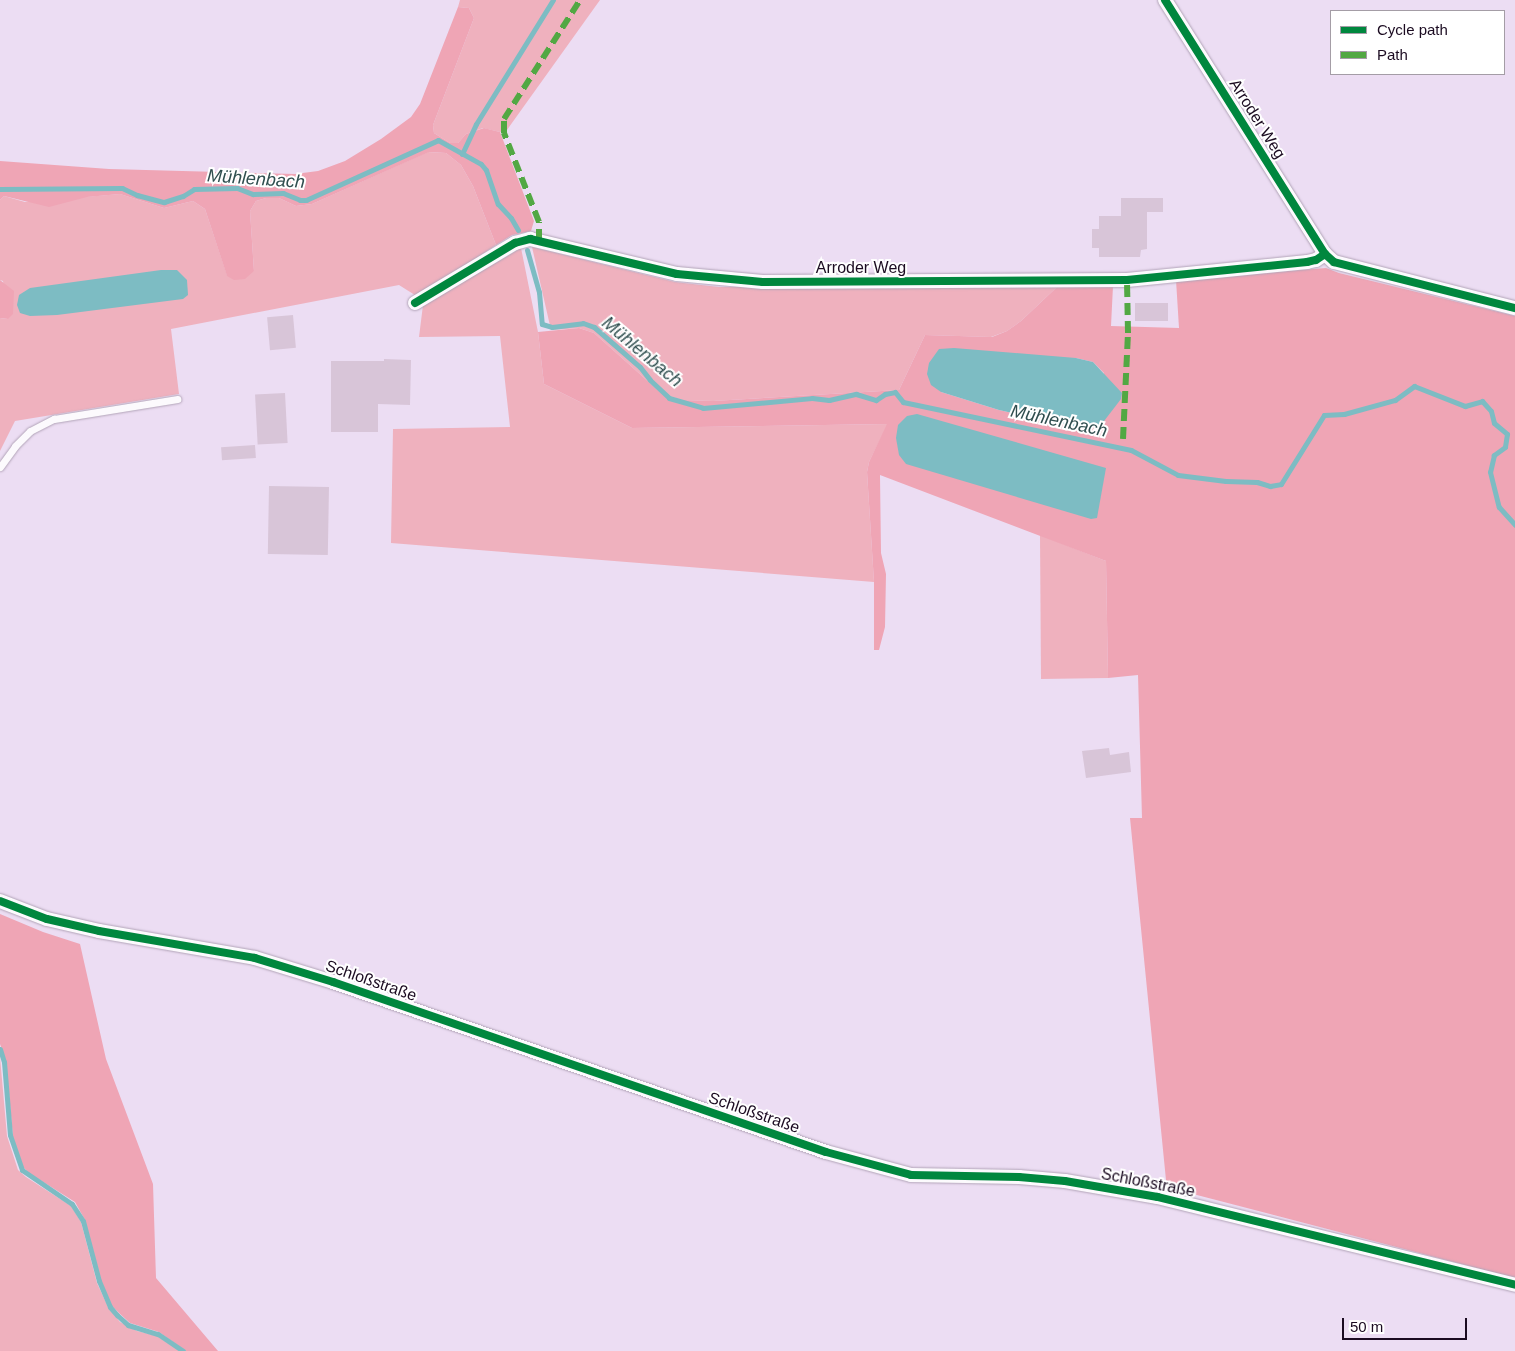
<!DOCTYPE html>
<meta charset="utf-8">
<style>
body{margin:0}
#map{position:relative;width:1515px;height:1351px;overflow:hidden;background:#ecddf3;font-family:Arial,sans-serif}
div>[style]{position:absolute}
.green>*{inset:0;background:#efb1be}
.forest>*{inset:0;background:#efa5b5}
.water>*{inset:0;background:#7dbcc3}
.stream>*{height:5px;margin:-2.5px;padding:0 2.5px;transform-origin:2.5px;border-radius:2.5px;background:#7dbcc3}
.building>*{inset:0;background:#d8c5d8;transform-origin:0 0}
.roads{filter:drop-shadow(0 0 1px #b2a4b8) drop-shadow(0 0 1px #b2a4b8)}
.lane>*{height:7px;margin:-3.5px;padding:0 3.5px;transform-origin:3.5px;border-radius:3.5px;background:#fcfafd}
.street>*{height:14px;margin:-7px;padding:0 7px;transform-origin:7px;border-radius:7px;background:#fcfafd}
.quiet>*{height:6px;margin-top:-3px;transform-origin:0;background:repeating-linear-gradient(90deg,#52a843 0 12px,transparent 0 18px)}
.cycleway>*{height:8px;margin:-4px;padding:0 4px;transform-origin:4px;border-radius:4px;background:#00873e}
span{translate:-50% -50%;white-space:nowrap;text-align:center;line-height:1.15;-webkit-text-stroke:4px #fff;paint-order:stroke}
.street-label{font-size:16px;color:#1b0b21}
.water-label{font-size:18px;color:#304e4f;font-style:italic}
.legend{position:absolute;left:1330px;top:10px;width:175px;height:65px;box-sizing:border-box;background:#fff;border:1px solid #a49da6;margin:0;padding:6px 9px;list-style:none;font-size:15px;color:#1b0b21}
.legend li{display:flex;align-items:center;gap:10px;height:25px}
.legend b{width:25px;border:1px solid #a49da6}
.scale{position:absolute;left:1342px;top:1318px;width:125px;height:22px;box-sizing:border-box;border:2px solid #1b0b21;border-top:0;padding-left:6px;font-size:15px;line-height:18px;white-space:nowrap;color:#1b0b21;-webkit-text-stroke:4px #fff;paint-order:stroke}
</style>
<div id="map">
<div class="green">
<i style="clip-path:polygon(460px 0,600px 0,507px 130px,500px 132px,483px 128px,466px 134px,458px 143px,450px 143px,434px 133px,433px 125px,474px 18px,469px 8px,458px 7px)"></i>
<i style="clip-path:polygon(428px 152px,446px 153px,461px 165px,473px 186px,496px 245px,418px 297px,399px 285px,171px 329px,179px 394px,15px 421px,0 451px,0 318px,8px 319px,3px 281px,0 280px,0 200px,4px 196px,25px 202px,120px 194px,164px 208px,193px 201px,205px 209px,227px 275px,254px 271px,250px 211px,256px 201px,266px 198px,279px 198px,296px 206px,312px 204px)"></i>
<i style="clip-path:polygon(532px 247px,675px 282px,719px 287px,1057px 287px,1021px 321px,1007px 331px,991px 337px,925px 335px,899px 390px,713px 401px,682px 400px,661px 393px,594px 333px,579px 328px,551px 330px)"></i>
<i style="clip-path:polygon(521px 248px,538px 332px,544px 384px,632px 428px,888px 424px,869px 462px,867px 472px,874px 582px,391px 543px,393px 429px,510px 427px,500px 336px,419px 337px,423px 305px)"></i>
<i style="clip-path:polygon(1040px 535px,1106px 561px,1108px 678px,1041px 679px)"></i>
<i style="clip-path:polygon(0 1057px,7px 1136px,18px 1170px,26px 1177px,71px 1206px,81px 1222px,97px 1283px,108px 1307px,120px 1322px,137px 1331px,157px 1336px,180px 1351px,0 1351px)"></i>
</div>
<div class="forest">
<i style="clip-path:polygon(458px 7px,469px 8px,474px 18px,433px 125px,434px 133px,450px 143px,458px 143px,466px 134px,484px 128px,500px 132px,534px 221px,531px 231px,512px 235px,496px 245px,473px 186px,461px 165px,446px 153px,429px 152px,312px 204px,296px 206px,279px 198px,266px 198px,256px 201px,250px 211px,254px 271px,245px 279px,234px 280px,227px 276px,205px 209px,193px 201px,164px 208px,120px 194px,87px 197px,49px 207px,4px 196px,0 200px,0 161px,109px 169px,295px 174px,318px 171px,345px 161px,381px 139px,411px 117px,420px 104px)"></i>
<i style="clip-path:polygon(evenodd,1326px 268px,1339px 273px,1515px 316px,1515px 1278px,1193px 1194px,1167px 1190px,1130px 818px,1142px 818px,1138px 675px,1108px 678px,1106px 561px,880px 475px,881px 553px,886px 574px,885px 627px,879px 650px,874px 650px,874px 582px,867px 472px,869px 462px,887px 424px,632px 428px,544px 384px,538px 332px,579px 328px,594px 333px,661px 393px,682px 400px,713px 401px,899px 390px,925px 335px,992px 337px,1007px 331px,1021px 321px,1057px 287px,1113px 286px,1111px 326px,1179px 328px,1176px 280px,1326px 268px,1076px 358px,1093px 362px,1104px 373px,1086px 429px,999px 410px,941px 392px,1076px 358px)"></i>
<i style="clip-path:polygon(0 280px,14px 291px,13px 314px,8px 319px,0 318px)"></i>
<i style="clip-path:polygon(0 914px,43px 932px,80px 944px,106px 1059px,153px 1184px,156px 1278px,218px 1351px,186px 1351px,159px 1332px,130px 1323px,119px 1313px,111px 1305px,101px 1280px,85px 1220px,75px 1202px,29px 1173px,23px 1167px,13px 1137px,6px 1062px,0 1044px)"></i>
</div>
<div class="water">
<i style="clip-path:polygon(161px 270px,177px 270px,187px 280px,188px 295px,183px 299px,57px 315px,30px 316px,20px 313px,17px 305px,19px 295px,30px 288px)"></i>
<i style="clip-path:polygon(954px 348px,1076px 358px,1093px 362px,1122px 393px,1121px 399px,1101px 425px,1086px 429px,999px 410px,941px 392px,931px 385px,927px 374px,929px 363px,939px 349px)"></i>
<i style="clip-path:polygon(917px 414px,1106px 468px,1097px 518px,1091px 519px,906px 464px,899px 455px,896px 438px,898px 425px,907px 416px)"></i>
</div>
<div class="stream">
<i style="left:462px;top:154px;width:33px;rotate:-65deg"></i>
<i style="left:476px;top:124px;width:146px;rotate:-58.2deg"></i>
<i style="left:0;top:189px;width:122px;rotate:-0.5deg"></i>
<i style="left:122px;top:188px;width:17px;rotate:25deg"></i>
<i style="left:137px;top:195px;width:28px;rotate:15deg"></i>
<i style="left:164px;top:202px;width:20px;rotate:-18deg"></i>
<i style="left:183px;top:196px;width:13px;rotate:-32deg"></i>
<i style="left:194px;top:189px;width:43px;rotate:-1.3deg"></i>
<i style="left:237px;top:188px;width:17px;rotate:21deg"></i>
<i style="left:253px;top:194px;width:30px;rotate:-2deg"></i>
<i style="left:283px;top:193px;width:18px;rotate:22deg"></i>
<i style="left:300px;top:200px;width:6px"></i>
<i style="left:306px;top:200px;width:145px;rotate:-24.4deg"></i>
<i style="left:438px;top:140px;width:49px;rotate:29.2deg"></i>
<i style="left:481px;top:164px;width:8px;rotate:50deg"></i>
<i style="left:486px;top:170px;width:36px;rotate:71deg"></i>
<i style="left:498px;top:204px;width:19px;rotate:47deg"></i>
<i style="left:511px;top:218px;width:14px;rotate:60deg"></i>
<i style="left:527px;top:250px;width:44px;rotate:74.1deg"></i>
<i style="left:539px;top:292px;width:32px;rotate:85deg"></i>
<i style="left:542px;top:324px;width:10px;rotate:17deg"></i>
<i style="left:552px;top:327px;width:31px;rotate:-7deg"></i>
<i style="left:583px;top:323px;width:12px;rotate:20deg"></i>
<i style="left:594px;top:327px;width:61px;rotate:41deg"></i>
<i style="left:640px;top:367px;width:16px;rotate:52deg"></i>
<i style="left:650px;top:380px;width:26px;rotate:43deg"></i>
<i style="left:669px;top:398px;width:35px;rotate:16deg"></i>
<i style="left:703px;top:408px;width:109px;rotate:-5.2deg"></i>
<i style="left:812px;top:398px;width:17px;rotate:7deg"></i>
<i style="left:829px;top:400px;width:28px;rotate:-13deg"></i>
<i style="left:856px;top:394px;width:21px;rotate:17deg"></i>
<i style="left:876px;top:400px;width:11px;rotate:-34deg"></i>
<i style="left:885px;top:394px;width:10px;rotate:-11deg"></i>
<i style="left:895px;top:392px;width:13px;rotate:51deg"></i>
<i style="left:903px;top:402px;width:233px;rotate:11.9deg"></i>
<i style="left:1131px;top:450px;width:53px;rotate:28deg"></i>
<i style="left:1178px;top:475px;width:48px;rotate:7.1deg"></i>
<i style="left:1226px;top:481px;width:31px;rotate:2deg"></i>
<i style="left:1257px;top:482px;width:14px;rotate:17deg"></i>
<i style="left:1270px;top:486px;width:11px;rotate:-10deg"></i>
<i style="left:1281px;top:484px;width:81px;rotate:-58.1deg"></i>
<i style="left:1324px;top:415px;width:20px;rotate:-3deg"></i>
<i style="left:1344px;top:414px;width:53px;rotate:-15.4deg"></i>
<i style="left:1395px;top:400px;width:24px;rotate:-36deg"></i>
<i style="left:1414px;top:386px;width:55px;rotate:21.4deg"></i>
<i style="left:1465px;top:406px;width:18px;rotate:-16deg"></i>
<i style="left:1482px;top:401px;width:13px;rotate:48deg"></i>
<i style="left:1491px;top:411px;width:12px;rotate:76deg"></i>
<i style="left:1494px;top:423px;width:17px;rotate:40deg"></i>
<i style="left:1507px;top:434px;width:13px;rotate:99deg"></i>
<i style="left:1505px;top:447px;width:14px;rotate:144deg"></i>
<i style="left:1494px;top:455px;width:17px;rotate:103deg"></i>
<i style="left:1490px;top:472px;width:36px;rotate:76deg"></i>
<i style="left:1499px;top:507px;width:24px;rotate:48deg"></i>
<i style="left:0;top:1049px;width:14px;rotate:73deg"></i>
<i style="left:4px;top:1062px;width:73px;rotate:85.3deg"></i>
<i style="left:10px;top:1135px;width:37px;rotate:71deg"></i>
<i style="left:22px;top:1170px;width:60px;rotate:34.2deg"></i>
<i style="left:72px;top:1204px;width:20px;rotate:57deg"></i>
<i style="left:83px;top:1221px;width:62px;rotate:75.1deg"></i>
<i style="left:99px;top:1281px;width:28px;rotate:67deg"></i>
<i style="left:110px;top:1307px;width:11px;rotate:49deg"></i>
<i style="left:117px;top:1315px;width:15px;rotate:42deg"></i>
<i style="left:128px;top:1325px;width:31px;rotate:17deg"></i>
<i style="left:158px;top:1334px;width:30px;rotate:34deg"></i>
</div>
<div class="building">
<i style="clip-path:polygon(1121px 198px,1163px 198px,1163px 212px,1147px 212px,1147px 249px,1141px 250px,1140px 257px,1099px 257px,1099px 248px,1092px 248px,1092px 229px,1099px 229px,1099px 216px,1121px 216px)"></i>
<i style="left:1168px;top:303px;width:18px;height:33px;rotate:90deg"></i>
<i style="left:293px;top:315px;width:33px;height:26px;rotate:85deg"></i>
<i style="clip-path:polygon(384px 359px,411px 360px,410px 405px,378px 404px,378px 432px,331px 432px,331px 361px,384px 361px)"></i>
<i style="left:285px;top:393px;width:50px;height:30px;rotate:87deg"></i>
<i style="left:255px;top:445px;width:13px;height:34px;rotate:86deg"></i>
<i style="left:269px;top:486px;width:60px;height:68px;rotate:1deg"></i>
<i style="clip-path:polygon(1109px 748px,1110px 755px,1129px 752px,1131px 772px,1086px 778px,1082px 751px)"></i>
</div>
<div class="roads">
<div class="lane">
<i style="left:0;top:467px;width:26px;rotate:-54deg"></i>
<i style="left:15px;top:446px;width:21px;rotate:-45deg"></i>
<i style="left:30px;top:431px;width:27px;rotate:-27deg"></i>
<i style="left:54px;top:419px;width:125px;rotate:-9.2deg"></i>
</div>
<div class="street">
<i style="left:1165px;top:0;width:300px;rotate:57.8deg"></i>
<i style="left:1325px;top:254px;width:12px;rotate:42deg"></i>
<i style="left:1334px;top:262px;width:187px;rotate:14.3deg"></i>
<i style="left:415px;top:303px;width:117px;rotate:-31deg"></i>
<i style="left:515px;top:243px;width:16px;rotate:-15deg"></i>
<i style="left:530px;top:239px;width:151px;rotate:13.4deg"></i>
<i style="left:677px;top:274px;width:86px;rotate:5.3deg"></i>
<i style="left:763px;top:282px;width:364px;rotate:-0.3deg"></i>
<i style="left:1127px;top:280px;width:181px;rotate:-5.7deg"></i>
<i style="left:1307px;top:262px;width:9px;rotate:-13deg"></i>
<i style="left:1316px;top:260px;width:11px;rotate:-34deg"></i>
<i style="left:0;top:901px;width:50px;rotate:21deg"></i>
<i style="left:47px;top:919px;width:53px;rotate:13deg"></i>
<i style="left:99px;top:931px;width:158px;rotate:9.8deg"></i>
<i style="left:255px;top:958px;width:82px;rotate:17.1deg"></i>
<i style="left:333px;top:982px;width:521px;rotate:19.03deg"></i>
<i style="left:826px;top:1152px;width:88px;rotate:15.1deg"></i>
<i style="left:911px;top:1175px;width:108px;rotate:1.1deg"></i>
<i style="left:1019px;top:1177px;width:46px;rotate:5deg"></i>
<i style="left:1065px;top:1181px;width:94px;rotate:9.8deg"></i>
<i style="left:1158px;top:1197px;width:368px;rotate:13.8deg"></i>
</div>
</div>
<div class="quiet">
<i style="left:539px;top:241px;width:19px;rotate:-90deg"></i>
<i style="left:539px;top:222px;width:96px;rotate:-111.5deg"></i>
<i style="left:504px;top:133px;width:14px;rotate:-90deg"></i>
<i style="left:504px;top:119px;width:141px;rotate:-57.4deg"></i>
<i style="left:1123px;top:439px;width:106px;rotate:-87.3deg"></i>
<i style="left:1128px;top:333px;width:53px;rotate:-91.1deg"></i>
</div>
<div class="cycleway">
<i style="left:1165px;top:0;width:300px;rotate:57.8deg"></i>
<i style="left:1325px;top:254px;width:12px;rotate:42deg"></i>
<i style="left:1334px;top:262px;width:187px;rotate:14.3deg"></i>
<i style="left:415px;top:303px;width:117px;rotate:-31deg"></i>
<i style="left:515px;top:243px;width:16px;rotate:-15deg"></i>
<i style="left:530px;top:239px;width:151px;rotate:13.4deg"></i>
<i style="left:677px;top:274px;width:86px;rotate:5.3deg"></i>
<i style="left:763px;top:282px;width:364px;rotate:-0.3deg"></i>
<i style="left:1127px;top:280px;width:181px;rotate:-5.7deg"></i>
<i style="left:1307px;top:262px;width:9px;rotate:-13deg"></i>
<i style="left:1316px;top:260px;width:11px;rotate:-34deg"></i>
<i style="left:0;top:901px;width:50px;rotate:21deg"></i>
<i style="left:47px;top:919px;width:53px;rotate:13deg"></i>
<i style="left:99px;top:931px;width:158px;rotate:9.8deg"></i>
<i style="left:255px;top:958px;width:82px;rotate:17.1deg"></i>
<i style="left:333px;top:982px;width:521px;rotate:19.03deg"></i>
<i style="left:826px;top:1152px;width:88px;rotate:15.1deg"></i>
<i style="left:911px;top:1175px;width:108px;rotate:1.1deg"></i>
<i style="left:1019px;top:1177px;width:46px;rotate:5deg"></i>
<i style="left:1065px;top:1181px;width:94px;rotate:9.8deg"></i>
<i style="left:1158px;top:1197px;width:368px;rotate:13.8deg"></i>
</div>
<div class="street-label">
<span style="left:1257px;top:119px;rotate:58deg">Arroder Weg</span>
<span style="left:861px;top:268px">Arroder Weg</span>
<span style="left:371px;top:981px;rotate:19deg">Schloßstraße</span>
<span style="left:754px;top:1113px;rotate:19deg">Schloßstraße</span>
<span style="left:1148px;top:1183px;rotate:11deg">Schloßstraße</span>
</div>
<div class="water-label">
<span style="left:256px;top:179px;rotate:4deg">Mühlenbach</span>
<span style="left:642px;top:352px;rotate:40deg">Mühlenbach</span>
<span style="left:1059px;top:421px;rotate:12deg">Mühlenbach</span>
</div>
<ul class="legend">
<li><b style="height:6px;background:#00873e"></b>Cycle path</li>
<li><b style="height:6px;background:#52a843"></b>Path</li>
</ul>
<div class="scale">50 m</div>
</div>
